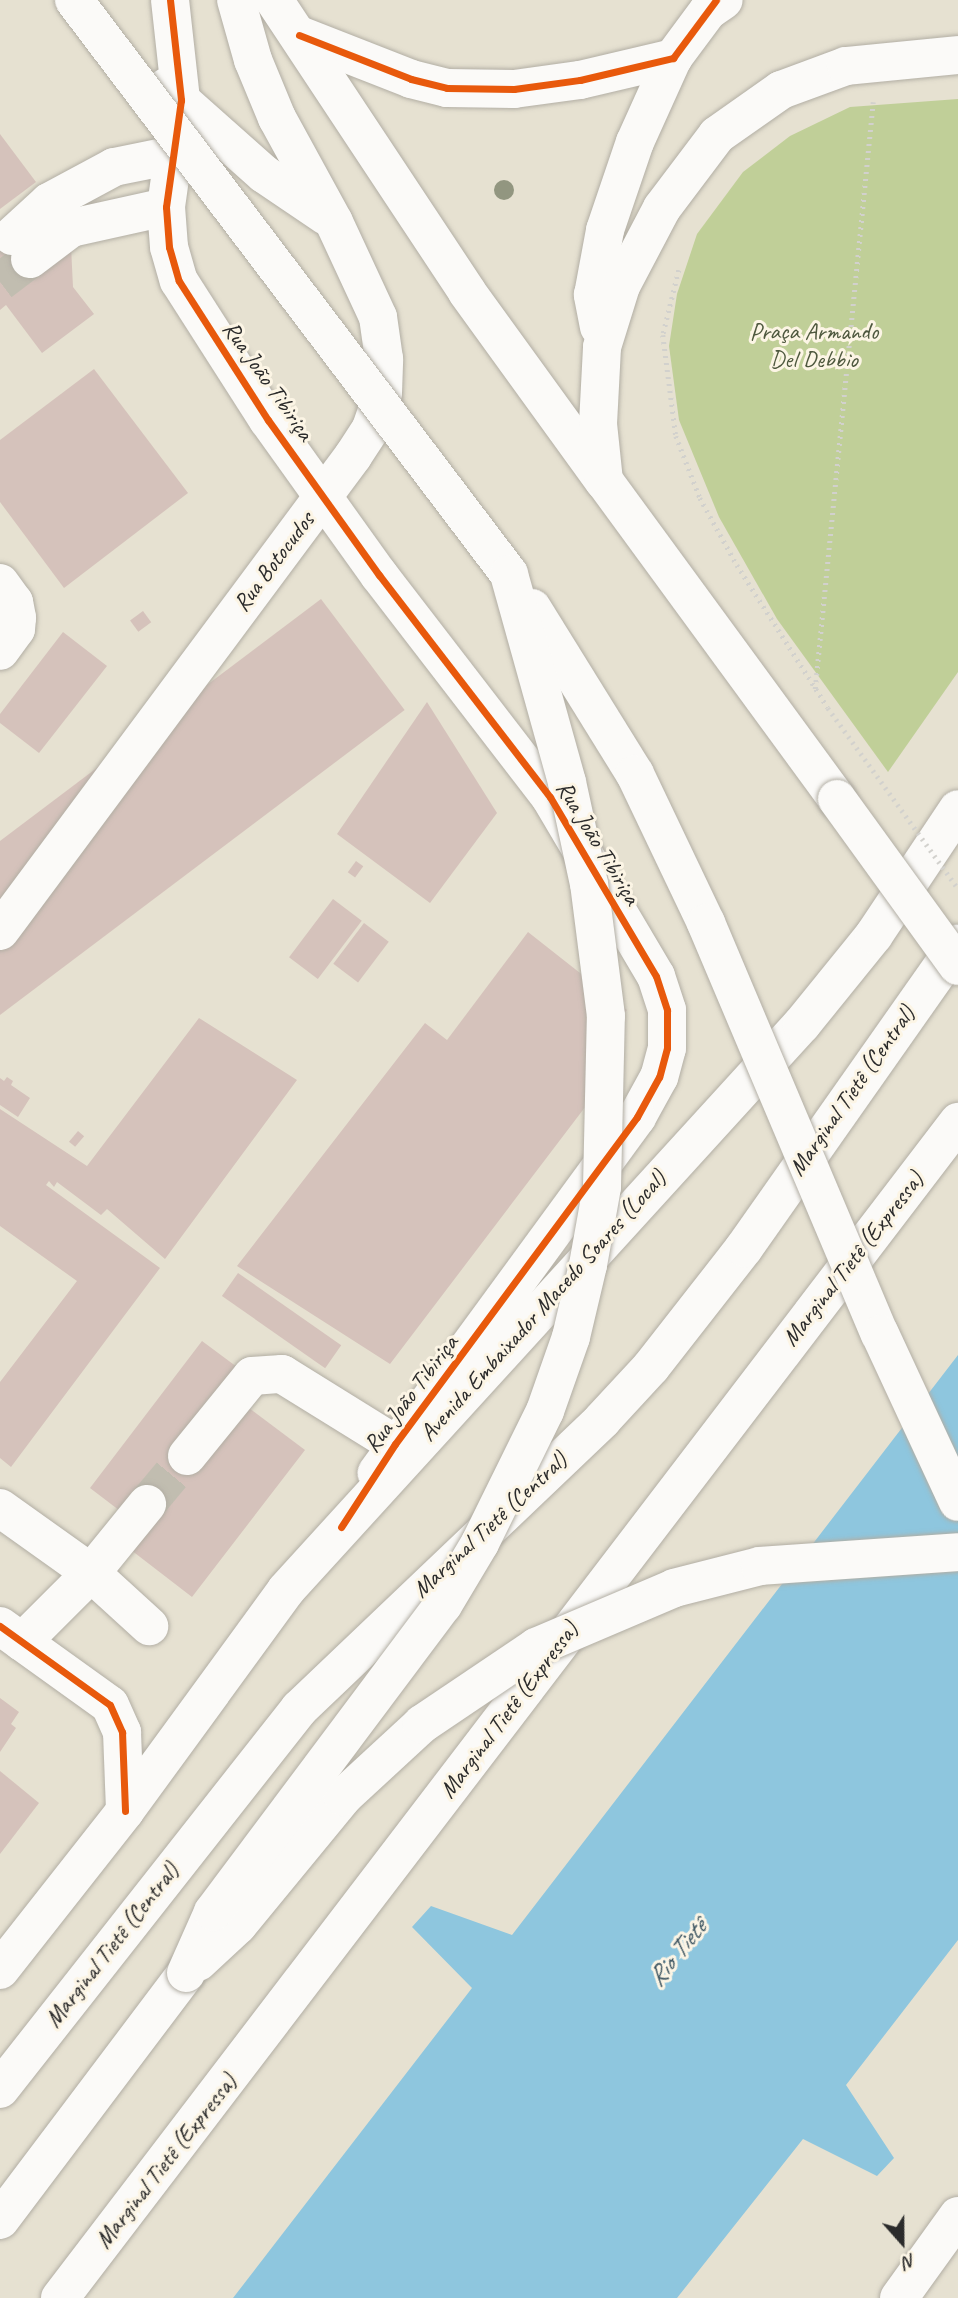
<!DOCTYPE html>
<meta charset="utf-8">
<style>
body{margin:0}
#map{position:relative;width:958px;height:2298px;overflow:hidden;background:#e6e1d1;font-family:Caveat,sans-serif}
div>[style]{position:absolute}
.green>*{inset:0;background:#c0cf98}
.water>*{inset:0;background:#8ec6de}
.building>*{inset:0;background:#d5c2bb;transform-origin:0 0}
.minor-tunnel>*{height:38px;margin-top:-19px;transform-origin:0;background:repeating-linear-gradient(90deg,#c1bdb0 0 38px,transparent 0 57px)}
.path>*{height:4.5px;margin-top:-2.25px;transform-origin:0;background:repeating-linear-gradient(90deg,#d2d1cd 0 2px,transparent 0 7px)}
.roads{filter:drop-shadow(0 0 2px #b2aea4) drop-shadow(0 0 2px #b2aea4)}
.minor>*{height:38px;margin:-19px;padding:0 19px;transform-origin:19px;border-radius:19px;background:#fbfaf8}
.major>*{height:38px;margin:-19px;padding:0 19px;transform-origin:19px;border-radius:19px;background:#fbfaf8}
.highway>*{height:38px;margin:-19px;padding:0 19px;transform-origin:19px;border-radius:19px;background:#fbfaf8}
.path-bridge>*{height:4.5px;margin-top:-2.25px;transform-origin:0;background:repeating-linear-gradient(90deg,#d2d1cd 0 2px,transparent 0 7px)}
.bridges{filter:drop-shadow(0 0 2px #b2aea4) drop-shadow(0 0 2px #b2aea4)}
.major-bridge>*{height:38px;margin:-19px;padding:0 19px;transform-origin:19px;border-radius:19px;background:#fbfaf8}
.highway-bridge>*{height:38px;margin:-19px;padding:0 19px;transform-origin:19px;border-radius:19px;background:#fbfaf8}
.cycleway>*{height:7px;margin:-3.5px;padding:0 3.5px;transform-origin:3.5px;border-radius:3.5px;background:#e8590c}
.trees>*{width:20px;height:20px;margin:-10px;border-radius:50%;background:#929680}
span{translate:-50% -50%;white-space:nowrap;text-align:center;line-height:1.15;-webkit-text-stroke:6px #fcf5e5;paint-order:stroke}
.park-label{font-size:24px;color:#4e583e}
.street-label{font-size:24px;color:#2b2b2b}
.water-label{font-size:26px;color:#3e5662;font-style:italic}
.north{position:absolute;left:867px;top:2207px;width:70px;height:70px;-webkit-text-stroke:5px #fcf5e5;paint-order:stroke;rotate:159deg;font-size:19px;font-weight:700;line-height:28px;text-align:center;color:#2b2b2b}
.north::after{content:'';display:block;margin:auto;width:24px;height:32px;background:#2b2b2b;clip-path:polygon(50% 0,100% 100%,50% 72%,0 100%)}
</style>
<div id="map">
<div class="green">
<i style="clip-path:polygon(958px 99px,958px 672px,888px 772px,777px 619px,719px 517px,679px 420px,669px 346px,677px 294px,697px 234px,743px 172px,790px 136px,850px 107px)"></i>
</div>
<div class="water">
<i style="clip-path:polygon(958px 1355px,958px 1940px,846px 2085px,894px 2158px,877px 2176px,803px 2139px,677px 2298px,233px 2298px,472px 1988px,412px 1927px,431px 1906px,512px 1935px)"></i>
</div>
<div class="building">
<i style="clip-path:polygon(0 134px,36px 182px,0 209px)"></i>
<i style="clip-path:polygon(0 226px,71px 246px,73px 287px,94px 314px,42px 353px,6px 305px,0 310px)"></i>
<i style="clip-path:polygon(94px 369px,188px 493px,64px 588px,0 502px,0 440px)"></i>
<i style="left:321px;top:599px;width:139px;height:518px;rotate:53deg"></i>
<i style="left:143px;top:611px;width:14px;height:16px;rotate:54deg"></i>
<i style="clip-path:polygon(63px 632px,107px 666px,39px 753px,0 723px,0 714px)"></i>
<i style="clip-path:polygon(427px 702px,497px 813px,430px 903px,337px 834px)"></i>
<i style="left:356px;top:861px;width:9px;height:14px;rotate:36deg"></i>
<i style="left:333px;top:899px;width:36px;height:73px;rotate:37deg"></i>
<i style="left:364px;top:923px;width:31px;height:51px;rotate:37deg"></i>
<i style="clip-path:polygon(528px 932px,627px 1010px,612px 1030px,611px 1073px,390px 1364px,237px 1266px,425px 1023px,447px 1040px)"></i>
<i style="clip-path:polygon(199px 1018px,297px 1080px,165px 1259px,107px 1209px,101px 1215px,57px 1182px,54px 1187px,49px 1181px,46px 1185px,160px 1268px,11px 1467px,0 1458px,0 1382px,77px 1281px,0 1226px,0 1109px,87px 1166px)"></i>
<i style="clip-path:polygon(7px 1077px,13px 1081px,11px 1085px,30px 1098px,18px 1117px,0 1105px,0 1078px,4px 1081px)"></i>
<i style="left:78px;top:1131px;width:8px;height:14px;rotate:40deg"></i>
<i style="left:238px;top:1273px;width:126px;height:28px;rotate:35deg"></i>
<i style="clip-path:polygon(202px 1341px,237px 1367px,245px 1405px,305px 1450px,192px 1597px,131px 1550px,128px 1517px,90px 1488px)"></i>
<i style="clip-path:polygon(0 1698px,19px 1712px,11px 1724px,16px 1728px,0 1752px)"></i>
<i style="clip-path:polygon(0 1771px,39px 1803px,0 1854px)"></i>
</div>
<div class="minor-tunnel">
<i style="left:0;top:282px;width:38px;rotate:-37deg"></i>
<i style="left:147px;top:1504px;width:62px;rotate:-50.2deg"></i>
</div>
<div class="path">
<i style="left:679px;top:270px;width:67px;rotate:103.8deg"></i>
<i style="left:663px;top:335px;width:102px;rotate:82.7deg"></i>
<i style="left:676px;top:436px;width:66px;rotate:68.8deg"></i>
<i style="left:700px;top:498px;width:77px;rotate:61.1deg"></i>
<i style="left:737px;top:565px;width:169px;rotate:57.5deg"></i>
<i style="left:815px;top:689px;width:590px;rotate:-84.36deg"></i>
</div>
<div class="roads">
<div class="minor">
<i style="left:170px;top:0;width:101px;rotate:83.7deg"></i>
<i style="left:181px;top:100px;width:108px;rotate:98deg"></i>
<i style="left:166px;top:207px;width:40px;rotate:85.7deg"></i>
<i style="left:169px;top:247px;width:35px;rotate:74deg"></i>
<i style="left:179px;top:281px;width:165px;rotate:57.4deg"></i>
<i style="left:268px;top:420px;width:191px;rotate:54.4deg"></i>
<i style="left:379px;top:575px;width:280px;rotate:52.4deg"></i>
<i style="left:550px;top:797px;width:208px;rotate:59.4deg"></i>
<i style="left:656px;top:976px;width:36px;rotate:72deg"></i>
<i style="left:667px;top:1010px;width:38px;rotate:90deg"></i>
<i style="left:667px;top:1048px;width:30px;rotate:105deg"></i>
<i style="left:659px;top:1077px;width:46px;rotate:118.8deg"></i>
<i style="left:637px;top:1117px;width:441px;rotate:126.2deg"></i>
<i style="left:299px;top:35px;width:120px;rotate:21.4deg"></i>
<i style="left:411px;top:79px;width:37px;rotate:14deg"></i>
<i style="left:447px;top:88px;width:67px;rotate:0.9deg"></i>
<i style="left:514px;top:89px;width:67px;rotate:-7.8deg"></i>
<i style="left:580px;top:80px;width:96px;rotate:-13.3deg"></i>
<i style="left:673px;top:58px;width:72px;rotate:-53.4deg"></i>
<i style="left:166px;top:87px;width:131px;rotate:41.6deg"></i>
<i style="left:264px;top:174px;width:75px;rotate:34.1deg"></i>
<i style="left:12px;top:236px;width:50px;rotate:-42.6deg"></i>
<i style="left:49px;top:202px;width:74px;rotate:-28.3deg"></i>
<i style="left:114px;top:167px;width:60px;rotate:-11.5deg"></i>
<i style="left:30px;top:259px;width:51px;rotate:-37.1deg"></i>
<i style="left:71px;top:228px;width:97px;rotate:-12.5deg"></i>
<i style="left:0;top:583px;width:24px;rotate:54deg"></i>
<i style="left:14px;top:602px;width:16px;rotate:79deg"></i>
<i style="left:17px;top:618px;width:11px;rotate:95deg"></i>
<i style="left:16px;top:629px;width:27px;rotate:126deg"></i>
<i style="left:0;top:931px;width:592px;rotate:-53.38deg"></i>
<i style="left:353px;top:456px;width:33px;rotate:-57deg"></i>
<i style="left:371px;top:428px;width:37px;rotate:-71deg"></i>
<i style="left:383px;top:393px;width:34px;rotate:-88deg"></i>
<i style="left:384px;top:359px;width:42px;rotate:-98.1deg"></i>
<i style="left:378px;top:317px;width:105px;rotate:-114.9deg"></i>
<i style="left:334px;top:222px;width:119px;rotate:-118.7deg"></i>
<i style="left:277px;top:118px;width:63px;rotate:-112.5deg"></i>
<i style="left:253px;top:60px;width:62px;rotate:-105.8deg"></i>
<i style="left:187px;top:1456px;width:103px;rotate:-50.9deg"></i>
<i style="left:252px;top:1376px;width:30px;rotate:-4deg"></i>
<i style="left:282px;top:1374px;width:133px;rotate:31.8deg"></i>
<i style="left:0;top:1508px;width:112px;rotate:35.5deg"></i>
<i style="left:91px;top:1573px;width:79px;rotate:42.4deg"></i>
<i style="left:0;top:1626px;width:135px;rotate:35.7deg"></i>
<i style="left:110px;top:1705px;width:30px;rotate:66deg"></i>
<i style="left:122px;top:1732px;width:79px;rotate:87.8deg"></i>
<i style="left:22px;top:1642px;width:98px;rotate:-45deg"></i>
<i style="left:91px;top:1573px;width:89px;rotate:-50.9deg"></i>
</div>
<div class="major">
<i style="left:274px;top:0;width:350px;rotate:56.5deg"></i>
<i style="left:467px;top:292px;width:233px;rotate:54.1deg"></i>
</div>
<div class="highway">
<i style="left:708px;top:11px;width:19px;rotate:-35deg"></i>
<i style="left:599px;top:327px;width:33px;rotate:-101deg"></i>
<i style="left:593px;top:295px;width:66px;rotate:-79.5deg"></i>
<i style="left:605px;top:230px;width:93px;rotate:-71.2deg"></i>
<i style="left:635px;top:142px;width:92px;rotate:-65.7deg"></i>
<i style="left:837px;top:799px;width:394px;rotate:-126.2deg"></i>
<i style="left:604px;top:481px;width:57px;rotate:-96deg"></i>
<i style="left:598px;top:424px;width:77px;rotate:-87deg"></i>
<i style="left:602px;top:347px;width:64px;rotate:-72.7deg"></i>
<i style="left:621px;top:286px;width:88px;rotate:-62.3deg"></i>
<i style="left:662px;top:208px;width:91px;rotate:-53deg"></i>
<i style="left:717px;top:135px;width:78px;rotate:-35.1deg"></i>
<i style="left:781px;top:90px;width:69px;rotate:-20.3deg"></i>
<i style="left:846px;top:66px;width:113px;rotate:-5.6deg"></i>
<i style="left:0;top:1970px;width:202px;rotate:-51.8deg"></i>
<i style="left:125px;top:1811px;width:273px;rotate:-53.9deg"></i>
<i style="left:286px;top:1590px;width:766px;rotate:-47.65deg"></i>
<i style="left:802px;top:1024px;width:114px;rotate:-51deg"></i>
<i style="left:874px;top:935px;width:151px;rotate:-56.3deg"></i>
<i style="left:0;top:2089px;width:484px;rotate:-51.8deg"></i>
<i style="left:299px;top:1709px;width:419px;rotate:-43.6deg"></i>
<i style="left:602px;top:1420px;width:72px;rotate:-47.2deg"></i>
<i style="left:651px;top:1367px;width:151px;rotate:-52deg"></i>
<i style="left:744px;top:1248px;width:372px;rotate:-54.9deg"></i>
<i style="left:0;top:2220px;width:309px;rotate:-53deg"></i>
<i style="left:60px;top:2298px;width:1480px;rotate:-52.63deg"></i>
<i style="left:899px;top:2298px;width:101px;rotate:-54.3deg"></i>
</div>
</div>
<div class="path-bridge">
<i style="left:828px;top:708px;width:222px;rotate:54.2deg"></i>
</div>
<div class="bridges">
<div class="major-bridge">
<i style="left:74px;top:0;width:720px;rotate:52.84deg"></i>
</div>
<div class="highway-bridge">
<i style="left:532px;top:608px;width:195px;rotate:58.2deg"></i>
<i style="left:635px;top:774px;width:165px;rotate:64.5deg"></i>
<i style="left:706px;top:923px;width:446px;rotate:67.1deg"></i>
<i style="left:880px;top:1334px;width:185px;rotate:65.1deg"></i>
<i style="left:837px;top:799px;width:206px;rotate:54.1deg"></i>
<i style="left:198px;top:1962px;width:54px;rotate:-42.8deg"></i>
<i style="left:238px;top:1925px;width:166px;rotate:-50.6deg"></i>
<i style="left:343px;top:1797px;width:108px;rotate:-42.7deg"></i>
<i style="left:422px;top:1724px;width:138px;rotate:-34deg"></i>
<i style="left:536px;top:1647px;width:150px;rotate:-23.1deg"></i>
<i style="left:674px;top:1588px;width:89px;rotate:-14.3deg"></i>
<i style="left:760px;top:1566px;width:198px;rotate:-4deg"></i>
<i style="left:186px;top:1973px;width:67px;rotate:-66.1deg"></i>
<i style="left:213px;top:1912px;width:384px;rotate:-53.2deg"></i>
<i style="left:443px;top:1605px;width:72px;rotate:-59.2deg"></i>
<i style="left:480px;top:1543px;width:147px;rotate:-63.8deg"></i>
<i style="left:545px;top:1411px;width:78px;rotate:-70.6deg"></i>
<i style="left:571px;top:1337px;width:74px;rotate:-76.7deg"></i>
<i style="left:588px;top:1265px;width:79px;rotate:-79.8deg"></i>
<i style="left:602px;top:1187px;width:171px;rotate:-88.7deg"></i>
<i style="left:606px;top:1016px;width:133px;rotate:-97.3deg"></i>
<i style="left:589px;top:884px;width:104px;rotate:-102.2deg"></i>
<i style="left:567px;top:782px;width:216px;rotate:-105.6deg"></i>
</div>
</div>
<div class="cycleway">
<i style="left:170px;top:0;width:101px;rotate:83.7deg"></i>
<i style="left:181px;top:100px;width:108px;rotate:98deg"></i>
<i style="left:166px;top:207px;width:40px;rotate:85.7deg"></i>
<i style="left:169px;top:247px;width:35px;rotate:74deg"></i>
<i style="left:179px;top:281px;width:165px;rotate:57.4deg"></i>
<i style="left:268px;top:420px;width:191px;rotate:54.4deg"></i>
<i style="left:379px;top:575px;width:280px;rotate:52.4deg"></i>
<i style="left:550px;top:797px;width:208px;rotate:59.4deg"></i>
<i style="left:656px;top:976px;width:36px;rotate:72deg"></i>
<i style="left:667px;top:1010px;width:38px;rotate:90deg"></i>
<i style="left:667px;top:1048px;width:30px;rotate:105deg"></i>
<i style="left:659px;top:1077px;width:46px;rotate:118.8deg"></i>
<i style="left:637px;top:1117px;width:407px;rotate:126.5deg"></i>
<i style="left:395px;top:1444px;width:99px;rotate:123deg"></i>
<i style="left:299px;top:35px;width:120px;rotate:21.4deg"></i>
<i style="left:411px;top:79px;width:37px;rotate:14deg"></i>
<i style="left:447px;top:88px;width:67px;rotate:0.9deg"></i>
<i style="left:514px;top:89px;width:67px;rotate:-7.8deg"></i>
<i style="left:580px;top:80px;width:96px;rotate:-13.3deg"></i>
<i style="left:673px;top:58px;width:72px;rotate:-53.4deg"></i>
<i style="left:0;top:1626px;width:135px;rotate:35.7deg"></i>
<i style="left:110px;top:1705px;width:30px;rotate:66deg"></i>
<i style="left:122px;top:1732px;width:79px;rotate:87.8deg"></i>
</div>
<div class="trees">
<i style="left:504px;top:190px"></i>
</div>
<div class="park-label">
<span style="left:814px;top:346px">Praça Armando<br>Del Debbio</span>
</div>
<div class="street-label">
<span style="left:268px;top:381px;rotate:55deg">Rua João Tibiriça</span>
<span style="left:274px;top:562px;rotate:-53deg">Rua Botocudos</span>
<span style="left:598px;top:843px;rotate:59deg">Rua João Tibiriça</span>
<span style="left:852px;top:1091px;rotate:-55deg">Marginal Tietê (Central)</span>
<span style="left:853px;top:1259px;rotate:-52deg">Marginal Tietê (Expressa)</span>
<span style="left:543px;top:1306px;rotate:-48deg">Avenida Embaixador Macedo Soares (Local)</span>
<span style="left:411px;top:1394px;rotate:-53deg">Rua João Tibiriça</span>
<span style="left:490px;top:1525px;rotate:-43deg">Marginal Tietê (Central)</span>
<span style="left:509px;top:1710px;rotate:-53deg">Marginal Tietê (Expressa)</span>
<span style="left:112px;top:1945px;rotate:-52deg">Marginal Tietê (Central)</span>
<span style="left:166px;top:2161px;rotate:-52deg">Marginal Tietê (Expressa)</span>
</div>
<div class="water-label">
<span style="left:677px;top:1953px;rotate:-51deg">Rio Tietê</span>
</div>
<div class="north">N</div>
</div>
